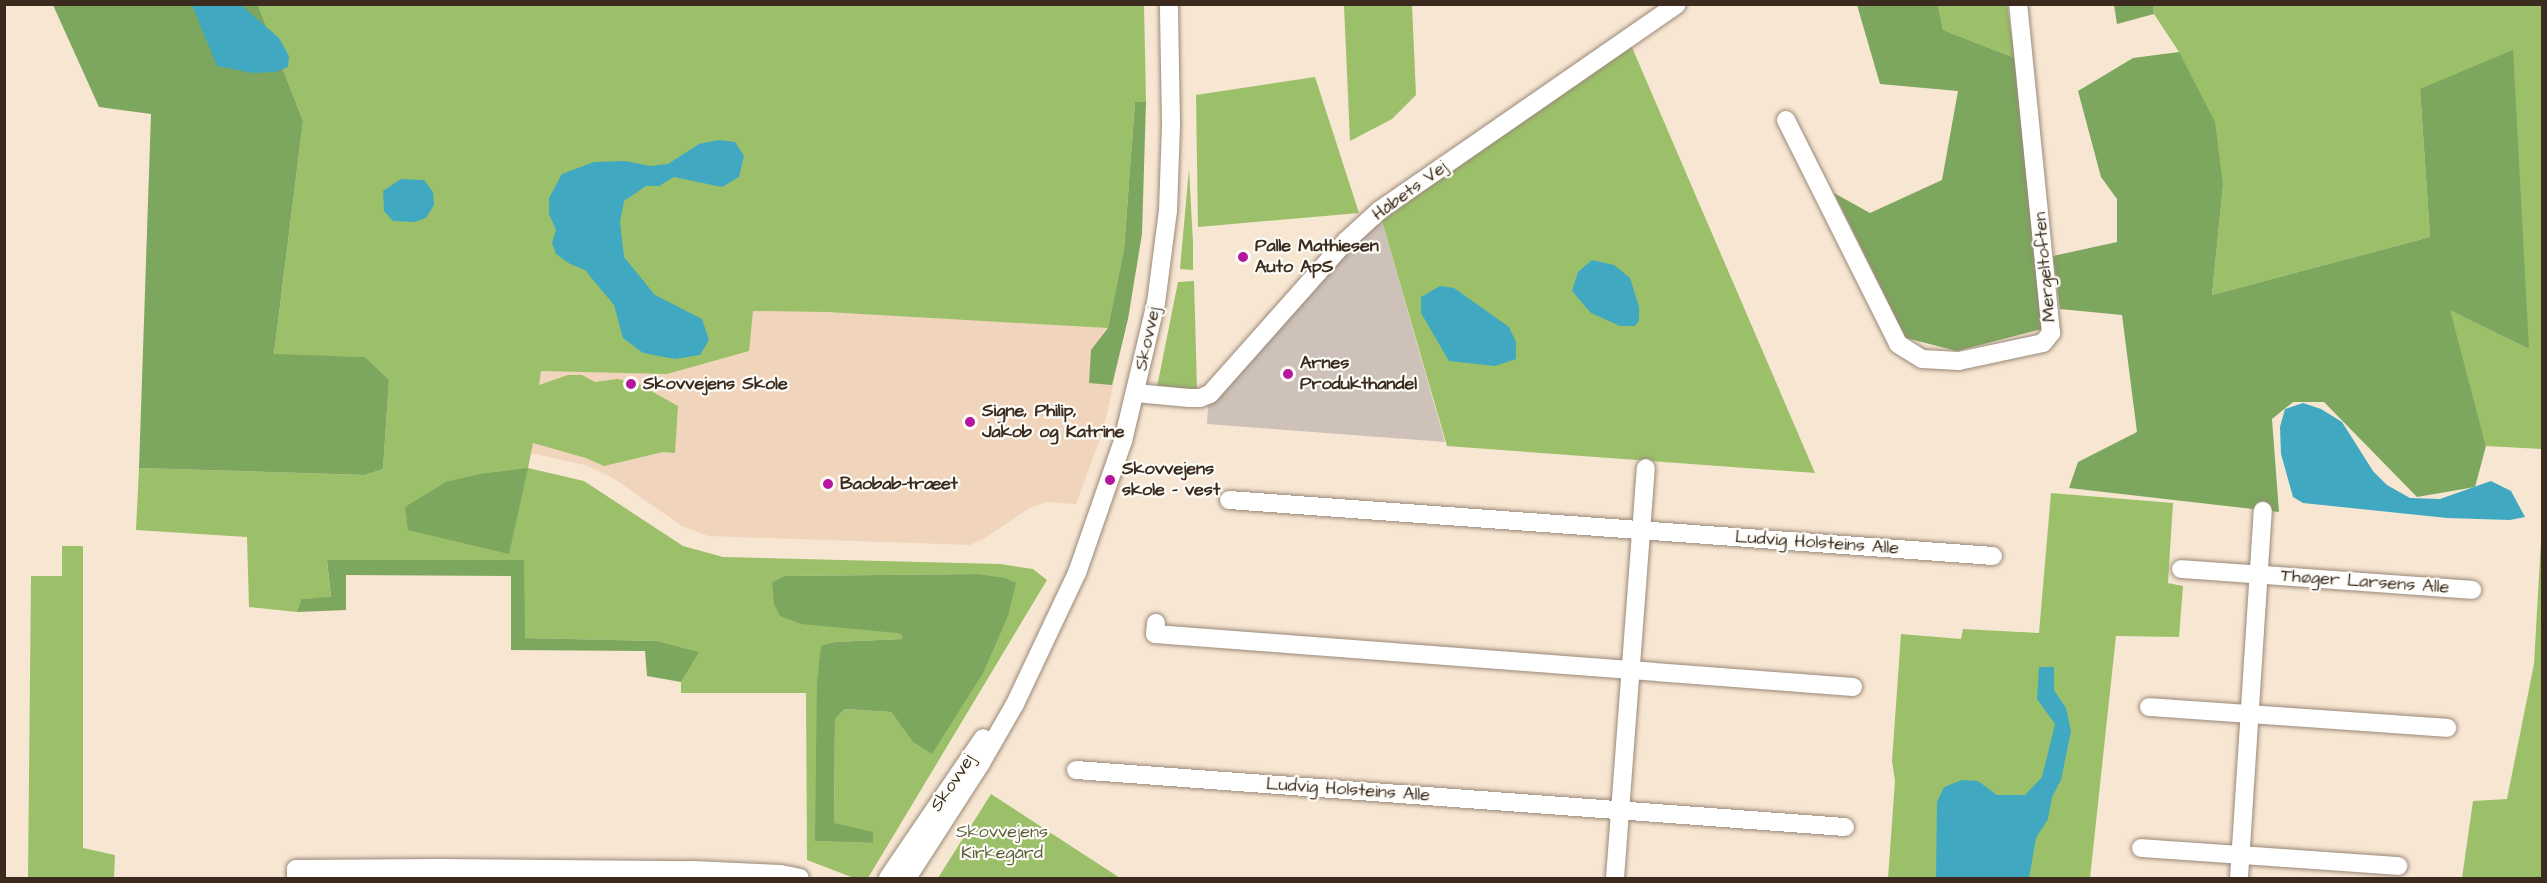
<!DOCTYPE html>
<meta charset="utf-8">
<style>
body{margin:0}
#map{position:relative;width:2547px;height:883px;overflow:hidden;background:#f7e6d2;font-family:"Architects Daughter",sans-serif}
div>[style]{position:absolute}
.built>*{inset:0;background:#f0d5bc}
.industrial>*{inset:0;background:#cec1b9}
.green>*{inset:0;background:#9cc06a}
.forest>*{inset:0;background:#7da65e}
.water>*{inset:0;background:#41a8c2}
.roads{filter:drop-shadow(0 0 2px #998878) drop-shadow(0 0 2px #998878)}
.minor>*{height:18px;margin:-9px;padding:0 9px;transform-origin:9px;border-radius:9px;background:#fff}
.dots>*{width:16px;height:16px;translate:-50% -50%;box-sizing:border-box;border:3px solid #fdfcf7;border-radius:50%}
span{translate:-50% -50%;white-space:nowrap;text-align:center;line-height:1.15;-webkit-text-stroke:4.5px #fdfcf7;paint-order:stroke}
.street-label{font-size:18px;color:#3b2a1e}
.poi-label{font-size:18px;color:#3b2a1e;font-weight:700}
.left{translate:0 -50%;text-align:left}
.park-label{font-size:18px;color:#5d5e39}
.frame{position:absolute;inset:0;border:6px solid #3b2a1e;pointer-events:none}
</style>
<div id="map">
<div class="built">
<i style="clip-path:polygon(1137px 251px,1130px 308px,1103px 431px,1076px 504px,1045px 502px,1028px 509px,985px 538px,970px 545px,708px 536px,682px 526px,613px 478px,585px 465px,526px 452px,152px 324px)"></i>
</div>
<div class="industrial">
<i style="clip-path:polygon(1380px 214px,1445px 442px,1207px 424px,1208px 406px)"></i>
</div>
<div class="green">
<i style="clip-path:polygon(evenodd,258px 5px,1144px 5px,1146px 102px,1135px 102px,1124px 249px,1108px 328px,827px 312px,753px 311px,749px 351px,667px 374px,541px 371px,539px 385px,568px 375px,582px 375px,595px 382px,617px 379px,635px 382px,678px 406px,675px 453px,663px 452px,604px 466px,586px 458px,533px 443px,528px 468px,584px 481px,683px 546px,723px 557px,1000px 564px,1033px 569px,1047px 580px,868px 878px,854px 878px,807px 860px,806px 693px,681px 693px,681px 682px,698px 652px,657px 641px,524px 638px,524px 560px,327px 561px,331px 598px,301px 599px,297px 612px,249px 607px,247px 537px,136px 530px,139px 468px,365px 475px,383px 469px,389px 380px,365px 357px,274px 355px,303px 121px,258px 5px,977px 574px,912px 741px,891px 712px,845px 709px,835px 719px,834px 823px,873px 843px,816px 841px,821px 647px,835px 642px,902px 639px,902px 635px,772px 582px,784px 576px,977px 574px)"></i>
<i style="clip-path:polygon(1344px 5px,1412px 5px,1416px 95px,1392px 119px,1350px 141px)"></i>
<i style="clip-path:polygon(1938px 5px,2007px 5px,2015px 58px,1943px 30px)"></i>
<i style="clip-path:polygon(2153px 5px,2542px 5px,2542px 449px,2486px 446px,2449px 309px,2529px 349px,2420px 89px,2430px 237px,2212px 295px,2223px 185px,2179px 52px,2154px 14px)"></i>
<i style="clip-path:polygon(1631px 45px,1815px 473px,1447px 446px,1380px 214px)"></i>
<i style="clip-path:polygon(1315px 77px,1359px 213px,1198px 227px,1196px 95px)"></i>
<i style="clip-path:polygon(1189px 169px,1193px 243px,1193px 270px,1180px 269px)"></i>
<i style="clip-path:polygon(1194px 281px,1197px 389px,1157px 387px,1178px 282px)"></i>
<i style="clip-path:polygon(2051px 493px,2173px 503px,2168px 583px,2183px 586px,2179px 637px,2116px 636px,2090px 878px,1888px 878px,1895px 781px,1892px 761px,1901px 634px,1961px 639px,1963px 629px,2039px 633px)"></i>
<i style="clip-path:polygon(2542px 523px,2542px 878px,2462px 878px,2473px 801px,2507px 799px,2534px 664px)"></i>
<i style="clip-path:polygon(62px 546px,83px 546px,83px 848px,115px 855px,114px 878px,28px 878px,31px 576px,62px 576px)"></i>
<i style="clip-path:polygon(991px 794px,1120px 878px,938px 878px)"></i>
</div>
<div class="forest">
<i style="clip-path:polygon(53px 5px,258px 5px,303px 121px,274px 354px,365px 357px,389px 380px,383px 469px,365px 475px,139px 468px,151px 114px,99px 107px)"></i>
<i style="clip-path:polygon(1857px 5px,1938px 5px,1943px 30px,2015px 58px,2042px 329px,1957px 351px,1906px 338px,1834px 193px,1870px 213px,1942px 180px,1958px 91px,1880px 84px)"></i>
<i style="clip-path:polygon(2114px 5px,2153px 5px,2154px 14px,2117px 24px)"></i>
<i style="clip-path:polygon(2513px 50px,2529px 349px,2450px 310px,2486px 446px,2475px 487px,2417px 497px,2324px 402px,2293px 402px,2272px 419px,2279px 512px,2069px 488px,2078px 462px,2137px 432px,2122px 315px,2060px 309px,2053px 256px,2117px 242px,2117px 199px,2101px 177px,2078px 91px,2133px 58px,2179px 52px,2215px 122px,2223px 185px,2212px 295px,2430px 237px,2420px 89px)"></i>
<i style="clip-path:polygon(1135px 102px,1146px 102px,1142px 234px,1128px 319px,1112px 385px,1089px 383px,1091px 350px,1108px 328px,1124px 249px)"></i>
<i style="clip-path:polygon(528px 468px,509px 554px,408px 530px,405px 507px,446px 482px,480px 474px)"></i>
<i style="clip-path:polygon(327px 560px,524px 560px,525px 638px,657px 641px,699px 652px,681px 682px,647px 676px,645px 651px,511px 650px,511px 576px,346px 575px,346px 610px,297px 612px,301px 599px,331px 597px)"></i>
<i style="clip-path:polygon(977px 574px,1005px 578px,1016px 583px,1008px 616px,983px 673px,932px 754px,912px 741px,891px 712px,845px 709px,835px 719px,834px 823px,873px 832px,873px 843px,815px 841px,817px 683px,821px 646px,835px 642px,902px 639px,902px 635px,897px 633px,801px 624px,780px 616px,774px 604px,772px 582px,784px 576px)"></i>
</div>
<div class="water">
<i style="clip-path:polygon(192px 5px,241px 5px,279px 38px,289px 56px,288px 67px,275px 72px,253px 73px,217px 66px)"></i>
<i style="clip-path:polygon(719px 140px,735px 142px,744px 156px,739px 177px,722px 187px,674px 177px,659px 186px,646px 186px,624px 201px,620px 222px,624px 257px,655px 295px,702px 319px,709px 340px,700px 355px,675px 359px,643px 353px,623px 338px,614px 305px,585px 270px,570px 264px,556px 254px,552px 243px,556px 230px,549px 214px,549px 198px,562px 174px,594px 162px,625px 161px,650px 166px,668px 164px,699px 144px)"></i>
<i style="clip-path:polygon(401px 179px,424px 180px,433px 192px,434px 205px,426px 218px,415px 222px,393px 221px,384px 211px,383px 191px)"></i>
<i style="clip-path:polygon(1592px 260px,1614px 265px,1630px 278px,1639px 307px,1639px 321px,1635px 326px,1620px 326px,1591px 313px,1572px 291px,1578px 272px)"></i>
<i style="clip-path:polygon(1440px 286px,1454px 288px,1509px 327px,1516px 342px,1516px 359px,1495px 366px,1449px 361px,1421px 313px,1421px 297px)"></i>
<i style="clip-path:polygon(2303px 403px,2321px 409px,2342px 422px,2373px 471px,2387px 485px,2410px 498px,2440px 499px,2491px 481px,2511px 491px,2525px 517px,2510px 520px,2447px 518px,2303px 503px,2293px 497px,2281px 454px,2280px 427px,2285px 409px)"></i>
<i style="clip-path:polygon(2039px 667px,2054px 667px,2054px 690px,2066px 708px,2071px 731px,2061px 780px,2052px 797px,2048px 819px,2036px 838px,2029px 878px,1936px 878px,1937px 802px,1944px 787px,1962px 780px,1978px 781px,1997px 795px,2025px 795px,2042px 777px,2055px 724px,2037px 699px)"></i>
</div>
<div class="roads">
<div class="minor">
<i style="left:1786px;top:120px;width:250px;rotate:63.4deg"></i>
<i style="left:1898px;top:344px;width:28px;rotate:32deg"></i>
<i style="left:1922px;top:359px;width:37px;rotate:3deg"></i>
<i style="left:1959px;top:361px;width:86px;rotate:-12.1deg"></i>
<i style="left:2043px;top:343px;width:13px;rotate:-51deg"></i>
<i style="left:2051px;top:333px;width:331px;rotate:-95.7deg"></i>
<i style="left:1136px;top:393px;width:53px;rotate:5.4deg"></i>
<i style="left:1189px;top:398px;width:11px"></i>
<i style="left:1200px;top:398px;width:11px;rotate:-22deg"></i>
<i style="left:1210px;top:394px;width:205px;rotate:-48.4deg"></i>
<i style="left:1346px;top:241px;width:46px;rotate:-42.4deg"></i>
<i style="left:1380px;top:210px;width:361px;rotate:-34.7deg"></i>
<i style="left:1229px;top:500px;width:766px;rotate:4.19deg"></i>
<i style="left:2181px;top:569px;width:292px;rotate:4.1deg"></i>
<i style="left:1156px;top:623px;width:11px;rotate:95deg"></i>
<i style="left:1155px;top:634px;width:700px;rotate:4.34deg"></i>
<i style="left:2149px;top:707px;width:299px;rotate:4deg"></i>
<i style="left:1076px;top:770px;width:771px;rotate:4.24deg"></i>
<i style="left:2141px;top:848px;width:258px;rotate:4deg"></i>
<i style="left:296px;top:878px;width:9px;rotate:-90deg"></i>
<i style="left:296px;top:869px;width:143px;rotate:-0.4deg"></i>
<i style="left:439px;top:868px;width:254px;rotate:0.5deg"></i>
<i style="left:693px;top:870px;width:87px;rotate:2.6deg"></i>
<i style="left:780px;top:874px;width:20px;rotate:11deg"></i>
<i style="left:888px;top:878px;width:169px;rotate:-55.8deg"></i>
<i style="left:907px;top:878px;width:137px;rotate:-57.2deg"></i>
<i style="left:981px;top:763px;width:68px;rotate:-60deg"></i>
<i style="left:1015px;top:704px;width:145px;rotate:-64.7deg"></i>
<i style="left:1077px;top:573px;width:140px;rotate:-70.8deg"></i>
<i style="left:1123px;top:441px;width:142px;rotate:-76.6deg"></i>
<i style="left:1156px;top:303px;width:93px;rotate:-82.6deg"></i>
<i style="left:1168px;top:211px;width:87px;rotate:-88deg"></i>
<i style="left:1171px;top:124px;width:120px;rotate:-91deg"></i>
<i style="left:1615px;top:878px;width:411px;rotate:-85.7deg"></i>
<i style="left:2239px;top:878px;width:368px;rotate:-86.3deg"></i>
</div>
</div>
<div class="dots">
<i style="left:1243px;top:257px;background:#b5179e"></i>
<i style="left:1288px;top:374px;background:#b5179e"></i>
<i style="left:631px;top:384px;background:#b5179e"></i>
<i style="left:970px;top:422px;background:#b5179e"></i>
<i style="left:1110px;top:480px;background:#b5179e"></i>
<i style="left:828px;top:484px;background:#b5179e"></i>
</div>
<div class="street-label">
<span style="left:1410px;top:191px;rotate:-36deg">Håbets Vej</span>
<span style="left:2045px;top:267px;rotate:-95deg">Mergeltoften</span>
<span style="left:1148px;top:339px;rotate:-78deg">Skovvej</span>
<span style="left:1817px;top:543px;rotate:4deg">Ludvig Holsteins Alle</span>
<span style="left:2365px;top:582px;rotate:4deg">Thøger Larsens Alle</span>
<span style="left:953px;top:783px;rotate:-56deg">Skovvej</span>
<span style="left:1348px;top:790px;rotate:4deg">Ludvig Holsteins Alle</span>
</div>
<div class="poi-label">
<span class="left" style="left:1255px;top:257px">Palle Mathiesen<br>Auto ApS</span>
<span class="left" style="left:1300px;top:374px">Arnes<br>Produkthandel</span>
<span class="left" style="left:643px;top:384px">Skovvejens Skole</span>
<span class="left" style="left:982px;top:422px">Signe, Philip,<br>Jakob og Katrine</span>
<span class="left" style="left:1122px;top:480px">Skovvejens<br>skole - vest</span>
<span class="left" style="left:840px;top:484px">Baobab-træet</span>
</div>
<div class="park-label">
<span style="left:1002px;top:843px">Skovvejens<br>Kirkegård</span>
</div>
<div class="frame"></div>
</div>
